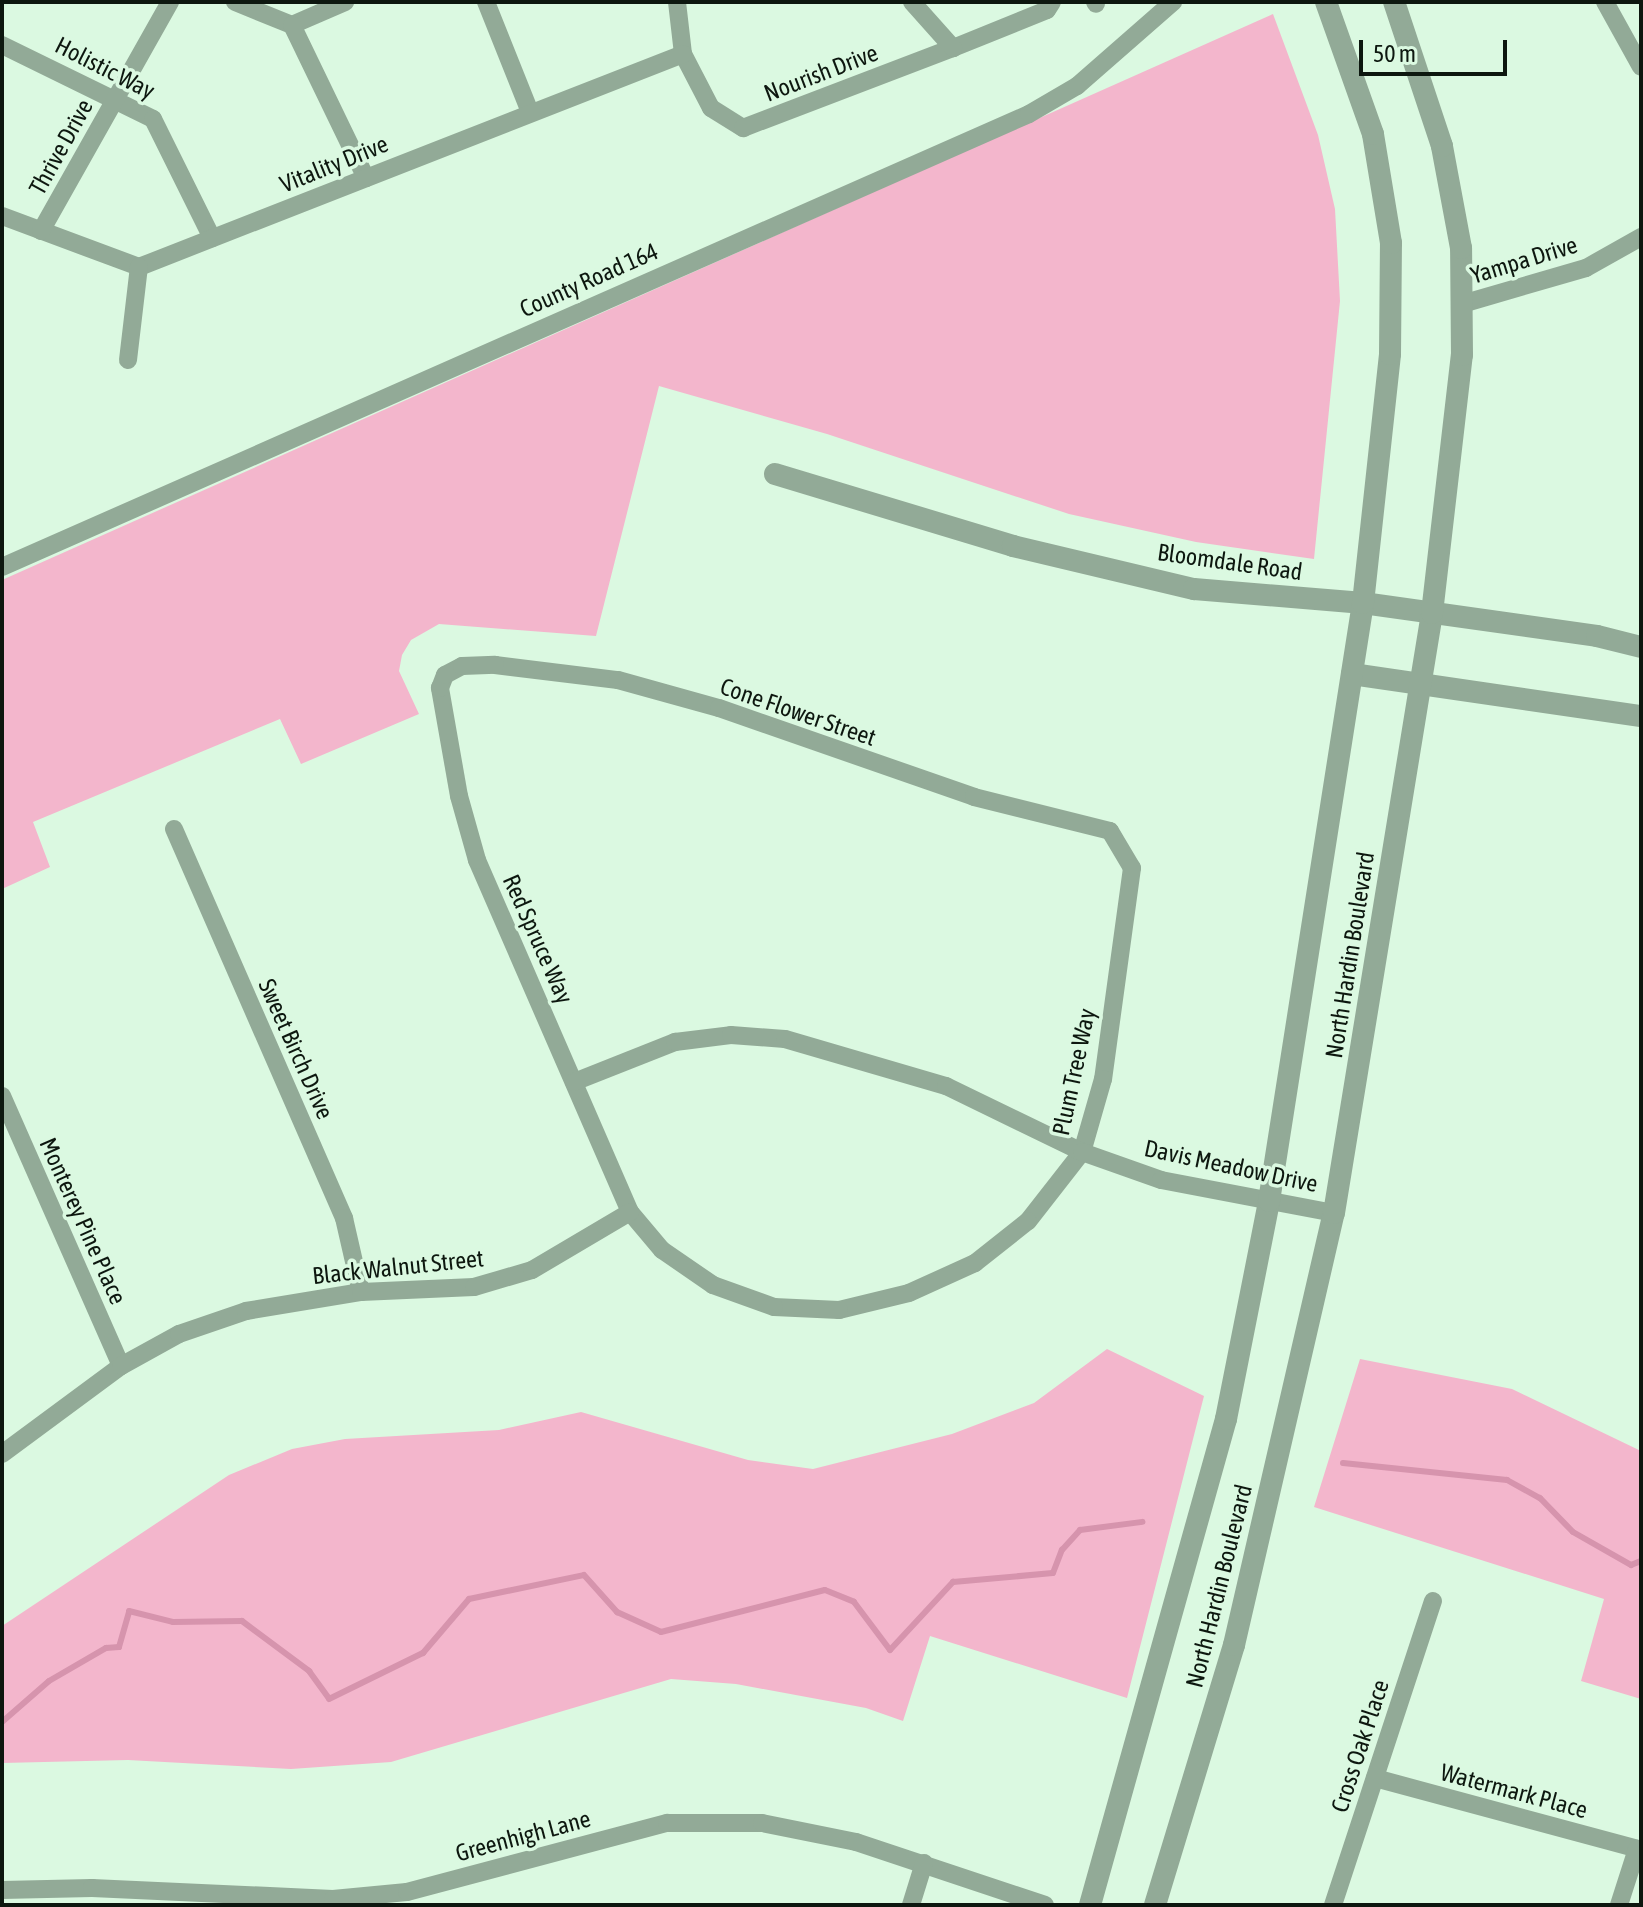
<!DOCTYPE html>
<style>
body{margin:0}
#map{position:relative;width:1643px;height:1907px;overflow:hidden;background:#dbf9e1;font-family:"Asap Condensed",sans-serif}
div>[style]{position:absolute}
.green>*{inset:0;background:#f3b6cc}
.stream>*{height:6px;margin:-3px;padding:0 3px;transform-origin:3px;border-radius:3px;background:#d694ad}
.minor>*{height:18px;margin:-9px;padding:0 9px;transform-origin:9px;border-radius:9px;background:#92aa97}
.tertiary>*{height:22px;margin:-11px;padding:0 11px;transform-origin:11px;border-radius:11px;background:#92aa97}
span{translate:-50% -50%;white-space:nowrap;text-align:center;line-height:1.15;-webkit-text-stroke:7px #dbf9e1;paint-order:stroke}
.street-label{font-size:24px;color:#0d170f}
.frame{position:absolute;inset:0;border:4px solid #0d170f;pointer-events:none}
.scale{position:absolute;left:1359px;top:40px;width:148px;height:36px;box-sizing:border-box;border:4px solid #0d170f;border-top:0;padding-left:10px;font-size:24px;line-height:28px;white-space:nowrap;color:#0d170f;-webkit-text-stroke:6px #dbf9e1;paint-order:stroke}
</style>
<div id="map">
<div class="green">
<i style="clip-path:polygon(1273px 14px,1318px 135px,1335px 209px,1340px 301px,1314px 559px,1196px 542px,1069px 514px,827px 434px,659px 386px,596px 636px,439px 624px,411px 640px,402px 655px,399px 671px,419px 714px,301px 764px,280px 719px,33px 822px,50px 867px,2px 889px,2px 580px)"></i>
<i style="clip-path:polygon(1107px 1349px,1204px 1396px,1127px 1698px,930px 1636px,903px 1721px,866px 1708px,736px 1684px,671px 1679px,391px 1762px,291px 1769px,128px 1760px,2px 1763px,2px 1626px,229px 1475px,292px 1449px,345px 1439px,499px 1430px,581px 1412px,748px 1460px,813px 1469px,952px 1434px,1034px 1403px)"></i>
<i style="clip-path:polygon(1360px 1359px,1512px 1389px,1641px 1451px,1641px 1699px,1581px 1681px,1604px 1599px,1314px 1507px)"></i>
</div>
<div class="stream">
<i style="left:1343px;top:1463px;width:165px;rotate:5.9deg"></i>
<i style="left:1507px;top:1480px;width:38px;rotate:29deg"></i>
<i style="left:1540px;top:1498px;width:47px;rotate:45.9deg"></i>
<i style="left:1573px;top:1532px;width:67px;rotate:29.6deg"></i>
<i style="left:1631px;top:1565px;width:11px;rotate:-22deg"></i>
<i style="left:2px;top:1722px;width:62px;rotate:-41.1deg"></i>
<i style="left:49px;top:1681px;width:66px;rotate:-30.1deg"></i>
<i style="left:106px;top:1648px;width:13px;rotate:-4deg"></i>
<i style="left:119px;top:1647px;width:37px;rotate:-74deg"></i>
<i style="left:129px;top:1611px;width:45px;rotate:14deg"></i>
<i style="left:173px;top:1622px;width:69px;rotate:-0.8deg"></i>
<i style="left:242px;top:1621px;width:84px;rotate:36.7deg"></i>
<i style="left:309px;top:1671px;width:34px;rotate:54deg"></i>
<i style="left:329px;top:1699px;width:105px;rotate:-26.1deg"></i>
<i style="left:423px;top:1653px;width:71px;rotate:-49.6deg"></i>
<i style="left:469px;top:1599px;width:117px;rotate:-11.8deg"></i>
<i style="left:584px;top:1575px;width:50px;rotate:48.3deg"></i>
<i style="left:617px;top:1612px;width:48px;rotate:24.4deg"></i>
<i style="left:661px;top:1632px;width:169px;rotate:-14.4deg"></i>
<i style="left:825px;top:1590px;width:31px;rotate:22deg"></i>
<i style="left:854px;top:1602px;width:60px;rotate:53.1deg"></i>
<i style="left:890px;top:1650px;width:93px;rotate:-47.2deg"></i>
<i style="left:953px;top:1582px;width:100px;rotate:-5.1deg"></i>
<i style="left:1053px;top:1573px;width:25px;rotate:-69deg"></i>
<i style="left:1062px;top:1550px;width:27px;rotate:-48deg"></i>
<i style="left:1080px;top:1530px;width:63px;rotate:-7.4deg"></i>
</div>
<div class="minor">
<i style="left:235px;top:2px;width:61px;rotate:22deg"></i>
<i style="left:292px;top:25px;width:58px;rotate:-23.5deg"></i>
<i style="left:486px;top:2px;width:118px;rotate:68.2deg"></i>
<i style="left:677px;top:2px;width:52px;rotate:83.4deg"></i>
<i style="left:683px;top:54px;width:61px;rotate:62.6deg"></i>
<i style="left:711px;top:108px;width:38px;rotate:32deg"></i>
<i style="left:743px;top:128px;width:225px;rotate:-20.9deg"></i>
<i style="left:953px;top:48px;width:101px;rotate:-22deg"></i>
<i style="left:1047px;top:10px;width:9px;rotate:-58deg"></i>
<i style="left:912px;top:2px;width:62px;rotate:48.3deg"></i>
<i style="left:1095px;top:2px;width:2px;rotate:63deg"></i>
<i style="left:1605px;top:2px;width:74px;rotate:61deg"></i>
<i style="left:292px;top:25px;width:170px;rotate:64.2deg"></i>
<i style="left:2px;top:45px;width:168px;rotate:26.1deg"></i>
<i style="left:153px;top:119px;width:133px;rotate:63.6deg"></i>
<i style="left:2px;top:216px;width:146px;rotate:20.4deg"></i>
<i style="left:139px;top:267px;width:584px;rotate:-21.38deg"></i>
<i style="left:41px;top:231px;width:263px;rotate:-60.6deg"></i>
<i style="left:1462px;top:304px;width:129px;rotate:-16.2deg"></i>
<i style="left:1586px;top:268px;width:63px;rotate:-29.4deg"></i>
<i style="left:128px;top:360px;width:94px;rotate:-83.3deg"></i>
<i style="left:2px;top:567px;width:1122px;rotate:-23.8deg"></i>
<i style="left:1029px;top:114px;width:56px;rotate:-30.3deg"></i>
<i style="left:1077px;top:86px;width:128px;rotate:-41.2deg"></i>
<i style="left:495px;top:665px;width:124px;rotate:7deg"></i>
<i style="left:618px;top:680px;width:105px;rotate:15.5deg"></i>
<i style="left:719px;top:708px;width:270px;rotate:19.2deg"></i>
<i style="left:974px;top:797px;width:140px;rotate:14deg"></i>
<i style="left:1110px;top:831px;width:43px;rotate:59.3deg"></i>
<i style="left:1132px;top:868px;width:213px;rotate:97.8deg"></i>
<i style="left:1103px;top:1079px;width:76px;rotate:106deg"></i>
<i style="left:1082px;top:1152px;width:88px;rotate:128deg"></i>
<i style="left:1028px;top:1221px;width:68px;rotate:141.6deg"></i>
<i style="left:975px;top:1263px;width:72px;rotate:155.6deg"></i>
<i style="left:909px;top:1293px;width:72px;rotate:166.3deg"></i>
<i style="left:839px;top:1310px;width:65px;rotate:-177.4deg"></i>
<i style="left:774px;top:1307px;width:65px;rotate:-160.2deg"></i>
<i style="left:713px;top:1285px;width:62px;rotate:-145.5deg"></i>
<i style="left:662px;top:1250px;width:50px;rotate:-130.1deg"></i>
<i style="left:630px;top:1212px;width:384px;rotate:-113.5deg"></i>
<i style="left:477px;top:860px;width:66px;rotate:-105.7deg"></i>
<i style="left:459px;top:796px;width:110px;rotate:-100deg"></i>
<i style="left:440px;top:688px;width:14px;rotate:-69deg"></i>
<i style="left:445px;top:675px;width:19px;rotate:-28deg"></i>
<i style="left:462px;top:666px;width:33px;rotate:-2deg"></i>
<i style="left:174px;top:829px;width:425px;rotate:66.4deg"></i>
<i style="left:344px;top:1218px;width:76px;rotate:77.1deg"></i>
<i style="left:574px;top:1082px;width:109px;rotate:-21.6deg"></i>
<i style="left:675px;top:1042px;width:56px;rotate:-7.1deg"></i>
<i style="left:731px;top:1035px;width:54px;rotate:4.2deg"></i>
<i style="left:785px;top:1039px;width:168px;rotate:16.3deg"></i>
<i style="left:946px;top:1086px;width:151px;rotate:25.9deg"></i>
<i style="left:1082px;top:1152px;width:84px;rotate:19.5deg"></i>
<i style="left:1161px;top:1180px;width:176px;rotate:10.8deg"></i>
<i style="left:2px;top:1096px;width:295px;rotate:66.2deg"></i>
<i style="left:2px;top:1454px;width:148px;rotate:-36.5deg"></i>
<i style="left:121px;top:1366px;width:66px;rotate:-28.9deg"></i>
<i style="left:179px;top:1334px;width:71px;rotate:-18.9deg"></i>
<i style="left:246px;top:1311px;width:117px;rotate:-9.4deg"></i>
<i style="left:361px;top:1292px;width:113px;rotate:-2.5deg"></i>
<i style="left:474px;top:1287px;width:60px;rotate:-16.3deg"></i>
<i style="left:532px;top:1270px;width:114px;rotate:-30.6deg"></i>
<i style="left:1375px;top:1778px;width:276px;rotate:15.1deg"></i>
<i style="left:2px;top:1890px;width:90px;rotate:-1.3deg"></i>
<i style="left:92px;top:1888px;width:241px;rotate:2.6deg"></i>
<i style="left:333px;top:1899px;width:74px;rotate:-5.4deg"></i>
<i style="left:407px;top:1892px;width:269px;rotate:-14.9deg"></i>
<i style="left:667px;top:1823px;width:95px"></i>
<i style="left:762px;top:1823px;width:96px;rotate:11.4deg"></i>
<i style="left:856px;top:1842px;width:199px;rotate:18.4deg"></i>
<i style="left:911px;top:1905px;width:44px;rotate:-72.8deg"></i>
<i style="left:1333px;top:1905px;width:320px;rotate:-71.8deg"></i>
<i style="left:1619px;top:1905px;width:59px;rotate:-72.2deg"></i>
</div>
<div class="tertiary">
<i style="left:775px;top:474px;width:249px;rotate:16.8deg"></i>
<i style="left:1013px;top:546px;width:186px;rotate:13.4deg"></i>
<i style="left:1194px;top:589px;width:170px;rotate:4.7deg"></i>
<i style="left:1363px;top:603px;width:236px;rotate:8deg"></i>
<i style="left:1597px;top:636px;width:45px;rotate:14deg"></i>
<i style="left:1352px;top:674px;width:292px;rotate:8.3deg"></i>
<i style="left:1090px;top:1905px;width:505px;rotate:-74.37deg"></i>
<i style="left:1226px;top:1419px;width:222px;rotate:-78.8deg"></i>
<i style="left:1269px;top:1201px;width:605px;rotate:-81.07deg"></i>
<i style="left:1363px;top:603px;width:250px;rotate:-83.8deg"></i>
<i style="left:1390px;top:354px;width:111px;rotate:-89.5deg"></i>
<i style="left:1391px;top:243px;width:110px;rotate:-99.4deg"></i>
<i style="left:1373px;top:134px;width:140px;rotate:-109.6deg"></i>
<i style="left:1155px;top:1905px;width:272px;rotate:-73.1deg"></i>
<i style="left:1234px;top:1645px;width:443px;rotate:-77deg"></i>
<i style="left:1334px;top:1213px;width:608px;rotate:-80.72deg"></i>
<i style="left:1432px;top:613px;width:260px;rotate:-83.4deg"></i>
<i style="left:1462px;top:355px;width:107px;rotate:-90.5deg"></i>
<i style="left:1461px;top:248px;width:104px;rotate:-100.6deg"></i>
<i style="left:1442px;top:146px;width:152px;rotate:-108.4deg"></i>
</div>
<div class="street-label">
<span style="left:105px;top:68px;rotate:27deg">Holistic Way</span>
<span style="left:821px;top:73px;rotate:-21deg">Nourish Drive</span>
<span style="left:61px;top:147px;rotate:-61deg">Thrive Drive</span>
<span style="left:334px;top:164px;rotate:-22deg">Vitality Drive</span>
<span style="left:1524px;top:260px;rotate:-17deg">Yampa Drive</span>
<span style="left:589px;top:280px;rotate:-24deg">County Road 164</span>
<span style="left:1230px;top:562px;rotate:8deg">Bloomdale Road</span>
<span style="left:798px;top:712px;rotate:19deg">Cone Flower Street</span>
<span style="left:538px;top:939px;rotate:66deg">Red Spruce Way</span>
<span style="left:1350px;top:955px;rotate:-81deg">North Hardin Boulevard</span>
<span style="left:296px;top:1049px;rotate:66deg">Sweet Birch Drive</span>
<span style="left:1074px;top:1072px;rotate:-78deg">Plum Tree Way</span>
<span style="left:1231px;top:1166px;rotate:12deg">Davis Meadow Drive</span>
<span style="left:83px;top:1221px;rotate:66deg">Monterey Pine Place</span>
<span style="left:398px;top:1267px;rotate:-6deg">Black Walnut Street</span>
<span style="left:1219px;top:1586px;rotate:-76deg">North Hardin Boulevard</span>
<span style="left:1360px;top:1746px;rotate:-72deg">Cross Oak Place</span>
<span style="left:1514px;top:1791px;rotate:15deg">Watermark Place</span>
<span style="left:523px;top:1836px;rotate:-15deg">Greenhigh Lane</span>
</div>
<div class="frame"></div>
<div class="scale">50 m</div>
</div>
